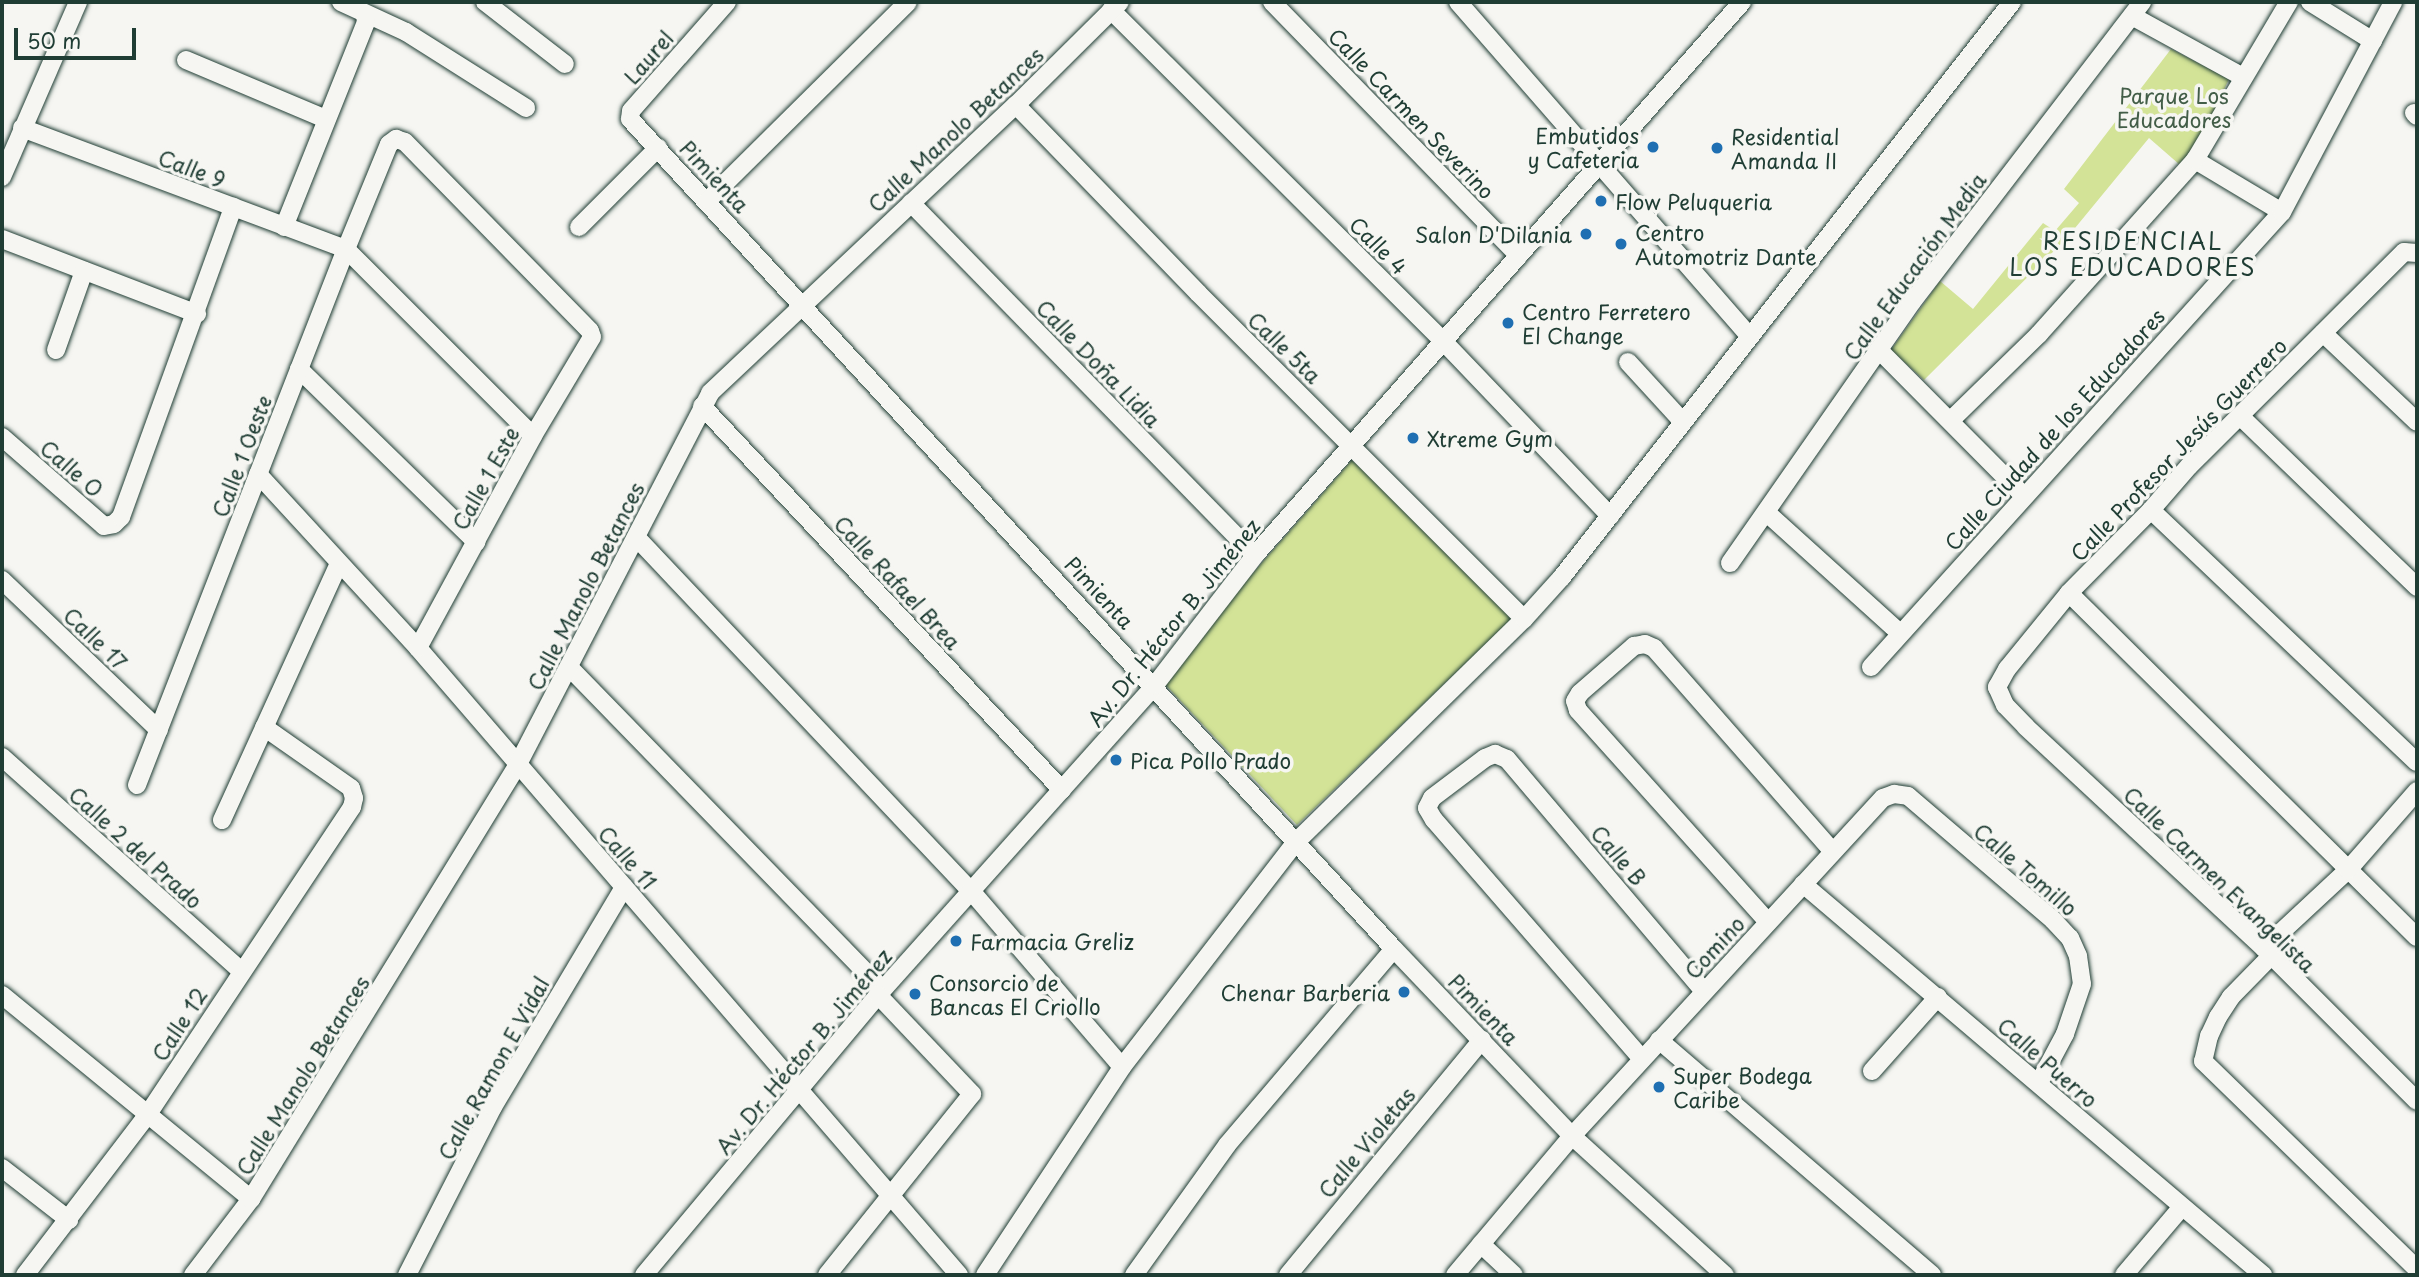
<!DOCTYPE html>
<meta charset="utf-8">
<style>
body{margin:0}
#map{position:relative;width:2419px;height:1277px;overflow:hidden;background:#f6f6f2;font-family:"Playpen Sans",sans-serif}
div>[style]{position:absolute}
.green>*{inset:0;background:#d3e397}
.roads{filter:drop-shadow(0 0 2px #1f3d34) drop-shadow(0 0 2px #1f3d34)}
.minor>*{height:18px;margin:-9px;padding:0 9px;transform-origin:9px;border-radius:9px;background:#f6f6f2}
.dots>*{width:19px;height:19px;translate:-50% -50%;box-sizing:border-box;border:4px solid #f6f6f2;border-radius:50%}
span{translate:-50% -50%;white-space:nowrap;text-align:center;line-height:1.15;-webkit-text-stroke:7px #f6f6f2;paint-order:stroke}
.street-label{font-size:21px;color:#1f3d34}
.park-label{font-size:21px;color:#435e48}
.poi-label{font-size:21px;color:#1f3d34}
.right{translate:-100% -50%;text-align:right}
.left{translate:0 -50%;text-align:left}
.neighbourhood-label{font-size:23px;color:#1f3d34;letter-spacing:2px}
.frame{position:absolute;inset:0;border:4px solid #1f3d34;pointer-events:none}
.scale{position:absolute;left:14px;top:28px;width:122px;height:32px;box-sizing:border-box;border:4px solid #1f3d34;border-top:0;padding-left:9px;font-size:21px;line-height:24px;white-space:nowrap;color:#1f3d34;-webkit-text-stroke:5px #f6f6f2;paint-order:stroke}
</style>
<div id="map">
<div class="green">
<i style="clip-path:polygon(2171px 49px,2229px 79px,2200px 141px,2180px 165px,2149px 138px,2066px 239px,1924px 380px,1891px 350px,1940px 281px,1973px 309px,2043px 223px,2055px 231px,2079px 203px,2064px 189px)"></i>
<i style="clip-path:polygon(1352px 460px,1518px 613px,1297px 825px,1160px 679px)"></i>
</div>
<div class="roads">
<div class="minor">
<i style="left:341px;top:2px;width:72px;rotate:24.8deg"></i>
<i style="left:406px;top:32px;width:142px;rotate:32.3deg"></i>
<i style="left:485px;top:2px;width:101px;rotate:37.8deg"></i>
<i style="left:727px;top:2px;width:145px;rotate:131.4deg"></i>
<i style="left:631px;top:111px;width:8px;rotate:97deg"></i>
<i style="left:630px;top:119px;width:1128px;rotate:47.37deg"></i>
<i style="left:1394px;top:949px;width:258px;rotate:46.4deg"></i>
<i style="left:1572px;top:1136px;width:207px;rotate:42.3deg"></i>
<i style="left:1272px;top:2px;width:354px;rotate:45.8deg"></i>
<i style="left:1458px;top:2px;width:444px;rotate:48.9deg"></i>
<i style="left:2310px;top:2px;width:74px;rotate:31.8deg"></i>
<i style="left:1111px;top:10px;width:469px;rotate:44.9deg"></i>
<i style="left:1443px;top:341px;width:242px;rotate:46.3deg"></i>
<i style="left:2132px;top:16px;width:127px;rotate:28.8deg"></i>
<i style="left:186px;top:60px;width:152px;rotate:22.9deg"></i>
<i style="left:1016px;top:105px;width:262px;rotate:45.9deg"></i>
<i style="left:1198px;top:293px;width:461px;rotate:45deg"></i>
<i style="left:2414px;top:113px;width:4px;rotate:45deg"></i>
<i style="left:22px;top:128px;width:346px;rotate:20.5deg"></i>
<i style="left:346px;top:249px;width:264px;rotate:45deg"></i>
<i style="left:2195px;top:160px;width:101px;rotate:30.9deg"></i>
<i style="left:2px;top:177px;width:191px;rotate:-66.5deg"></i>
<i style="left:708px;top:200px;width:281px;rotate:-44.7deg"></i>
<i style="left:911px;top:203px;width:492px;rotate:45.7deg"></i>
<i style="left:284px;top:227px;width:221px;rotate:-68.2deg"></i>
<i style="left:366px;top:22px;width:7px;rotate:-98deg"></i>
<i style="left:579px;top:227px;width:112px;rotate:-45deg"></i>
<i style="left:2px;top:239px;width:209px;rotate:21deg"></i>
<i style="left:2417px;top:253px;width:13px;rotate:-176deg"></i>
<i style="left:2404px;top:252px;width:303px;rotate:135.1deg"></i>
<i style="left:2189px;top:466px;width:58px;rotate:130.8deg"></i>
<i style="left:2151px;top:510px;width:117px;rotate:134.7deg"></i>
<i style="left:2069px;top:593px;width:98px;rotate:129.2deg"></i>
<i style="left:2007px;top:669px;width:21px;rotate:119deg"></i>
<i style="left:1997px;top:687px;width:20px;rotate:66deg"></i>
<i style="left:2005px;top:705px;width:30px;rotate:46deg"></i>
<i style="left:2026px;top:727px;width:325px;rotate:42.9deg"></i>
<i style="left:2264px;top:948px;width:216px;rotate:45deg"></i>
<i style="left:2323px;top:333px;width:129px;rotate:43.4deg"></i>
<i style="left:56px;top:350px;width:84px;rotate:-70.5deg"></i>
<i style="left:1879px;top:350px;width:206px;rotate:45.2deg"></i>
<i style="left:1628px;top:362px;width:81px;rotate:47.5deg"></i>
<i style="left:299px;top:369px;width:248px;rotate:44.3deg"></i>
<i style="left:702px;top:406px;width:526px;rotate:46.85deg"></i>
<i style="left:2240px;top:416px;width:246px;rotate:44deg"></i>
<i style="left:1951px;top:420px;width:123px;rotate:-44.3deg"></i>
<i style="left:2039px;top:334px;width:234px;rotate:-48.1deg"></i>
<i style="left:2195px;top:160px;width:184px;rotate:-59.3deg"></i>
<i style="left:2px;top:437px;width:135px;rotate:41.1deg"></i>
<i style="left:104px;top:526px;width:10px;rotate:-11deg"></i>
<i style="left:114px;top:524px;width:10px;rotate:-45deg"></i>
<i style="left:121px;top:517px;width:330px;rotate:-70.1deg"></i>
<i style="left:258px;top:474px;width:236px;rotate:47.4deg"></i>
<i style="left:418px;top:648px;width:828px;rotate:49.21deg"></i>
<i style="left:2151px;top:510px;width:366px;rotate:43.5deg"></i>
<i style="left:1767px;top:513px;width:179px;rotate:42.1deg"></i>
<i style="left:636px;top:537px;width:489px;rotate:46.6deg"></i>
<i style="left:972px;top:892px;width:230px;rotate:49.4deg"></i>
<i style="left:1730px;top:563px;width:318px;rotate:-55.1deg"></i>
<i style="left:1912px;top:302px;width:378px;rotate:-52.5deg"></i>
<i style="left:2px;top:580px;width:217px;rotate:43.7deg"></i>
<i style="left:2069px;top:593px;width:489px;rotate:44.7deg"></i>
<i style="left:569px;top:667px;width:450px;rotate:45.8deg"></i>
<i style="left:1871px;top:667px;width:613px;rotate:-47.91deg"></i>
<i style="left:2282px;top:212px;width:238px;rotate:-62.1deg"></i>
<i style="left:2px;top:757px;width:321px;rotate:41.8deg"></i>
<i style="left:137px;top:785px;width:575px;rotate:-68.7deg"></i>
<i style="left:346px;top:249px;width:113px;rotate:-67.7deg"></i>
<i style="left:389px;top:144px;width:9px;rotate:-36deg"></i>
<i style="left:396px;top:139px;width:9px;rotate:18deg"></i>
<i style="left:405px;top:142px;width:264px;rotate:45.6deg"></i>
<i style="left:590px;top:331px;width:6px;rotate:72deg"></i>
<i style="left:592px;top:337px;width:115px;rotate:120.8deg"></i>
<i style="left:533px;top:436px;width:241px;rotate:118.5deg"></i>
<i style="left:222px;top:820px;width:282px;rotate:-65.5deg"></i>
<i style="left:1803px;top:884px;width:604px;rotate:40.36deg"></i>
<i style="left:1768px;top:922px;width:285px;rotate:-131.9deg"></i>
<i style="left:1578px;top:710px;width:9px;rotate:-108deg"></i>
<i style="left:1575px;top:701px;width:9px;rotate:-58deg"></i>
<i style="left:1580px;top:693px;width:72px;rotate:-41deg"></i>
<i style="left:1634px;top:646px;width:11px;rotate:-10deg"></i>
<i style="left:1645px;top:644px;width:10px;rotate:24deg"></i>
<i style="left:1654px;top:648px;width:271px;rotate:48.7deg"></i>
<i style="left:2264px;top:948px;width:115px;rotate:-42.9deg"></i>
<i style="left:2348px;top:870px;width:105px;rotate:-48.9deg"></i>
<i style="left:2270px;top:957px;width:56px;rotate:134.3deg"></i>
<i style="left:2231px;top:997px;width:24px;rotate:123deg"></i>
<i style="left:2218px;top:1017px;width:21px;rotate:115deg"></i>
<i style="left:2209px;top:1036px;width:26px;rotate:103deg"></i>
<i style="left:2203px;top:1061px;width:298px;rotate:44.2deg"></i>
<i style="left:2px;top:995px;width:322px;rotate:39.3deg"></i>
<i style="left:1659px;top:1040px;width:360px;rotate:40.7deg"></i>
<i style="left:1642px;top:1059px;width:317px;rotate:-131deg"></i>
<i style="left:1434px;top:820px;width:14px;rotate:-120deg"></i>
<i style="left:1427px;top:808px;width:11px;rotate:-63deg"></i>
<i style="left:1432px;top:798px;width:66px;rotate:-37deg"></i>
<i style="left:1485px;top:758px;width:11px;rotate:-22deg"></i>
<i style="left:1495px;top:754px;width:13px;rotate:23deg"></i>
<i style="left:1507px;top:759px;width:304px;rotate:49.7deg"></i>
<i style="left:1872px;top:1071px;width:99px;rotate:-48.3deg"></i>
<i style="left:2px;top:1168px;width:85px;rotate:37.8deg"></i>
<i style="left:1481px;top:1244px;width:45px;rotate:43.2deg"></i>
<i style="left:25px;top:1275px;width:203px;rotate:-52.6deg"></i>
<i style="left:148px;top:1114px;width:369px;rotate:-56.4deg"></i>
<i style="left:352px;top:807px;width:9px;rotate:-77deg"></i>
<i style="left:354px;top:798px;width:10px;rotate:-107deg"></i>
<i style="left:351px;top:788px;width:106px;rotate:-145deg"></i>
<i style="left:193px;top:1275px;width:96px;rotate:-52.7deg"></i>
<i style="left:251px;top:1199px;width:508px;rotate:-58.44deg"></i>
<i style="left:517px;top:766px;width:420px;rotate:-62.6deg"></i>
<i style="left:710px;top:393px;width:420px;rotate:-43.3deg"></i>
<i style="left:1016px;top:105px;width:146px;rotate:-44.7deg"></i>
<i style="left:407px;top:1275px;width:189px;rotate:-62.9deg"></i>
<i style="left:493px;top:1107px;width:256px;rotate:-59.2deg"></i>
<i style="left:644px;top:1275px;width:365px;rotate:-50.1deg"></i>
<i style="left:878px;top:995px;width:416px;rotate:-48.2deg"></i>
<i style="left:1155px;top:685px;width:164px;rotate:-52.4deg"></i>
<i style="left:1255px;top:555px;width:737px;rotate:-48.63deg"></i>
<i style="left:827px;top:1275px;width:232px;rotate:-51.3deg"></i>
<i style="left:972px;top:1094px;width:137px;rotate:-133.5deg"></i>
<i style="left:985px;top:1275px;width:249px;rotate:-56.6deg"></i>
<i style="left:1122px;top:1067px;width:283px;rotate:-52.3deg"></i>
<i style="left:1295px;top:843px;width:320px;rotate:-44.4deg"></i>
<i style="left:1524px;top:619px;width:57px;rotate:-47.9deg"></i>
<i style="left:1562px;top:577px;width:730px;rotate:-51.95deg"></i>
<i style="left:1134px;top:1275px;width:160px;rotate:-54.4deg"></i>
<i style="left:1227px;top:1145px;width:257px;rotate:-49.6deg"></i>
<i style="left:1288px;top:1275px;width:305px;rotate:-50.5deg"></i>
<i style="left:1455px;top:1275px;width:182px;rotate:-49.9deg"></i>
<i style="left:1572px;top:1136px;width:459px;rotate:-47.4deg"></i>
<i style="left:1883px;top:798px;width:12px;rotate:-20deg"></i>
<i style="left:1894px;top:794px;width:14px;rotate:8deg"></i>
<i style="left:1908px;top:796px;width:191px;rotate:40.5deg"></i>
<i style="left:2053px;top:920px;width:25px;rotate:47deg"></i>
<i style="left:2070px;top:938px;width:20px;rotate:66deg"></i>
<i style="left:2078px;top:956px;width:28px;rotate:82deg"></i>
<i style="left:2082px;top:984px;width:53px;rotate:108.8deg"></i>
<i style="left:2065px;top:1034px;width:55px;rotate:118deg"></i>
<i style="left:2124px;top:1275px;width:88px;rotate:-49.6deg"></i>
</div>
</div>
<div class="dots">
<i style="left:1653px;top:147px;background:#1f6fb2"></i>
<i style="left:1717px;top:148px;background:#1f6fb2"></i>
<i style="left:1601px;top:201px;background:#1f6fb2"></i>
<i style="left:1586px;top:234px;background:#1f6fb2"></i>
<i style="left:1621px;top:244px;background:#1f6fb2"></i>
<i style="left:1508px;top:323px;background:#1f6fb2"></i>
<i style="left:1413px;top:438px;background:#1f6fb2"></i>
<i style="left:1116px;top:760px;background:#1f6fb2"></i>
<i style="left:956px;top:941px;background:#1f6fb2"></i>
<i style="left:1404px;top:992px;background:#1f6fb2"></i>
<i style="left:915px;top:994px;background:#1f6fb2"></i>
<i style="left:1659px;top:1087px;background:#1f6fb2"></i>
</div>
<div class="street-label">
<span style="left:648px;top:57px;rotate:-49deg">Laurel</span>
<span style="left:1412px;top:113px;rotate:46deg">Calle Carmen Severino</span>
<span style="left:955px;top:129px;rotate:-43deg">Calle Manolo Betances</span>
<span style="left:192px;top:168px;rotate:21deg">Calle 9</span>
<span style="left:715px;top:176px;rotate:47deg">Pimienta</span>
<span style="left:1379px;top:245px;rotate:45deg">Calle 4</span>
<span style="left:1914px;top:266px;rotate:-54deg">Calle Educación Media</span>
<span style="left:1285px;top:347px;rotate:44deg">Calle 5ta</span>
<span style="left:1099px;top:363px;rotate:46deg">Calle Doña Lidia</span>
<span style="left:2054px;top:429px;rotate:-48deg">Calle Ciudad de los Educadores</span>
<span style="left:2178px;top:449px;rotate:-46deg">Calle Profesor Jesús Guerrero</span>
<span style="left:241px;top:456px;rotate:-69deg">Calle 1 Oeste</span>
<span style="left:72px;top:468px;rotate:41deg">Calle O</span>
<span style="left:485px;top:478px;rotate:-61deg">Calle 1 Este</span>
<span style="left:898px;top:582px;rotate:47deg">Calle Rafael Brea</span>
<span style="left:585px;top:586px;rotate:-63deg">Calle Manolo Betances</span>
<span style="left:1100px;top:592px;rotate:47deg">Pimienta</span>
<span style="left:1173px;top:622px;rotate:-51deg">Av. Dr. Héctor B. Jiménez</span>
<span style="left:96px;top:638px;rotate:44deg">Calle 17</span>
<span style="left:136px;top:847px;rotate:42deg">Calle 2 del Prado</span>
<span style="left:1619px;top:855px;rotate:50deg">Calle B</span>
<span style="left:628px;top:857px;rotate:49deg">Calle 11</span>
<span style="left:2026px;top:869px;rotate:41deg">Calle Tomillo</span>
<span style="left:2220px;top:879px;rotate:44deg">Calle Carmen Evangelista</span>
<span style="left:1714px;top:947px;rotate:-47deg">Comino</span>
<span style="left:1484px;top:1009px;rotate:46deg">Pimienta</span>
<span style="left:179px;top:1024px;rotate:-57deg">Calle 12</span>
<span style="left:803px;top:1051px;rotate:-50deg">Av. Dr. Héctor B. Jiménez</span>
<span style="left:2048px;top:1062px;rotate:41deg">Calle Puerro</span>
<span style="left:493px;top:1068px;rotate:-61deg">Calle Ramon E Vidal</span>
<span style="left:302px;top:1075px;rotate:-58deg">Calle Manolo Betances</span>
<span style="left:1366px;top:1142px;rotate:-50deg">Calle Violetas</span>
</div>
<div class="park-label">
<span style="left:2174px;top:107px">Parque Los<br>Educadores</span>
</div>
<div class="poi-label">
<span class="right" style="left:1639px;top:147px">Embutidos<br>y Cafeteria</span>
<span class="left" style="left:1731px;top:148px">Residential<br>Amanda II</span>
<span class="left" style="left:1615px;top:201px">Flow Peluqueria</span>
<span class="left" style="left:1635px;top:244px">Centro<br>Automotriz Dante</span>
<span class="right" style="left:1572px;top:234px">Salon D'Dilania</span>
<span class="left" style="left:1522px;top:323px">Centro Ferretero<br>El Change</span>
<span class="left" style="left:1427px;top:438px">Xtreme Gym</span>
<span class="left" style="left:1130px;top:760px">Pica Pollo Prado</span>
<span class="left" style="left:970px;top:941px">Farmacia Greliz</span>
<span class="left" style="left:929px;top:994px">Consorcio de<br>Bancas El Criollo</span>
<span class="right" style="left:1390px;top:992px">Chenar Barberia</span>
<span class="left" style="left:1673px;top:1087px">Super Bodega<br>Caribe</span>
</div>
<div class="neighbourhood-label">
<span style="left:2133px;top:254px">RESIDENCIAL<br>LOS EDUCADORES</span>
</div>
<div class="frame"></div>
<div class="scale">50 m</div>
</div>
